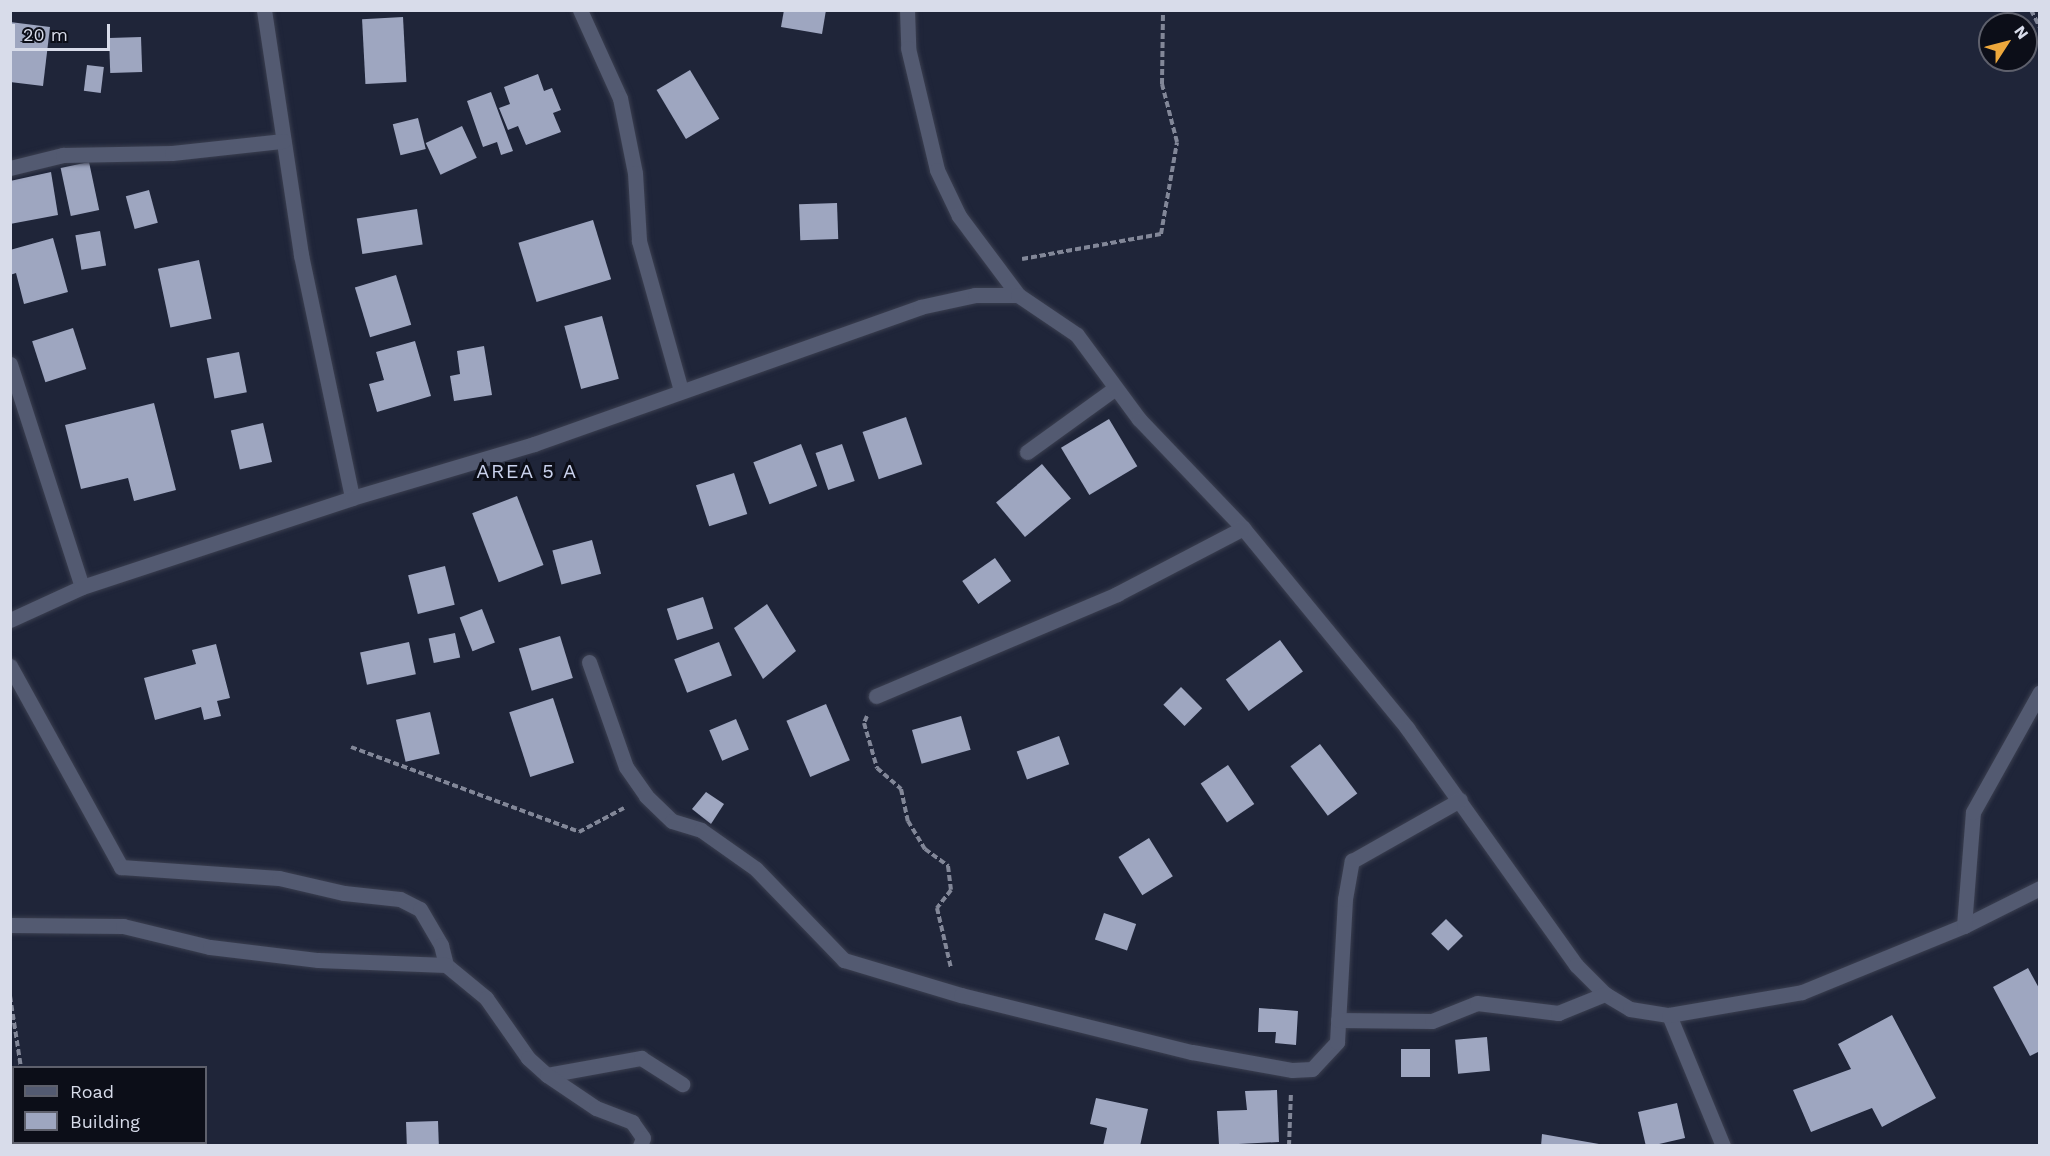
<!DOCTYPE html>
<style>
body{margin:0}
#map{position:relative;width:2050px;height:1156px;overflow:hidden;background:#1f2539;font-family:"Work Sans",sans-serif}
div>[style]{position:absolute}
.building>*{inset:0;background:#9ea6c0;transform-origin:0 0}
.path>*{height:4px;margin-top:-2px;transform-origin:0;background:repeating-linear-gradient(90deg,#828798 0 6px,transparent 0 9px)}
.roads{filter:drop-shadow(0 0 2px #3b3f50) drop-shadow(0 0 2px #3b3f50)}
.service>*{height:15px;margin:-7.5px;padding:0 7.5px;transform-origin:7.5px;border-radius:7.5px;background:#535a71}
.minor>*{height:15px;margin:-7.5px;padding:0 7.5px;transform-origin:7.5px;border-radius:7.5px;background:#535a71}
span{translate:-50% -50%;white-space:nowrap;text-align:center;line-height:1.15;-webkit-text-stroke:6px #0c0e18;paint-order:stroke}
.quarter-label{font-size:20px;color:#cad2ed;letter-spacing:1.5px}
.frame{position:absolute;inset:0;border:12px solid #d8dcea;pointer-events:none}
.legend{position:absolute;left:12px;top:1066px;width:195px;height:78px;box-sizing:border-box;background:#0c0e18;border:2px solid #5e606c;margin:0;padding:8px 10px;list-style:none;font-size:18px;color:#d8dcea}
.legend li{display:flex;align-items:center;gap:12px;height:30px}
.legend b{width:30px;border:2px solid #5e606c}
.north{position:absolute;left:1978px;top:12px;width:60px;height:60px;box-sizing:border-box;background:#0c0e18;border:2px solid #5e606c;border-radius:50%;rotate:54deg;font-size:16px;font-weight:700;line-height:24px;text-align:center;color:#d8dcea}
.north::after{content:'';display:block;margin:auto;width:21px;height:27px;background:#eea83c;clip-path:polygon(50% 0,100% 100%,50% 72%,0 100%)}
.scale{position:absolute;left:12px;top:24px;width:98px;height:27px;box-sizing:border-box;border:3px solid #d8dcea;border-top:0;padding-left:8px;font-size:18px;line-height:21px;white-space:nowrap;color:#d8dcea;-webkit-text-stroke:4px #0c0e18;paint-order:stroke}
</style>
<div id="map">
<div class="building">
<i style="clip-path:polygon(784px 10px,826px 10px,822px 34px,781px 27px)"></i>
<i style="left:403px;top:17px;width:65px;height:41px;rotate:87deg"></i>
<i style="clip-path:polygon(10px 22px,50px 27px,43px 86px,10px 82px)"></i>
<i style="left:141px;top:37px;width:35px;height:32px;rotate:88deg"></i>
<i style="left:87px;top:65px;width:17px;height:26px;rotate:7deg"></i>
<i style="left:690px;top:70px;width:57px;height:39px;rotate:59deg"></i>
<i style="clip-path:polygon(538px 74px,544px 91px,552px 88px,561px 110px,553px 113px,561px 132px,526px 145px,518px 126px,508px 130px,499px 108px,510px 104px,504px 87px)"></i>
<i style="clip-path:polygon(491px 92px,513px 151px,501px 155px,497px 142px,483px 147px,467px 101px)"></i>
<i style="left:418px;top:118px;width:32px;height:26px;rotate:76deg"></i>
<i style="left:462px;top:126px;width:35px;height:40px;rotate:65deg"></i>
<i style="left:89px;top:162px;width:49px;height:29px;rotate:78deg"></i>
<i style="clip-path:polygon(51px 172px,58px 215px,10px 224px,10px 181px)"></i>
<i style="left:149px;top:190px;width:34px;height:24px;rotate:75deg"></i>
<i style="left:837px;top:203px;width:36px;height:38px;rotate:88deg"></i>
<i style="left:417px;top:209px;width:36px;height:61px;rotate:81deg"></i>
<i style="left:593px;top:220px;width:62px;height:78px;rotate:73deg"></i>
<i style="left:100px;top:231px;width:35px;height:25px;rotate:80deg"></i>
<i style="clip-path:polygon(53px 238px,68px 292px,24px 304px,16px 273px,10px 275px,10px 250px)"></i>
<i style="left:199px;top:260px;width:60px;height:42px;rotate:78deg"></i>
<i style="left:396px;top:275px;width:52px;height:43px;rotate:73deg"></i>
<i style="left:602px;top:316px;width:65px;height:39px;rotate:75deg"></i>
<i style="left:73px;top:328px;width:43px;height:43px;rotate:72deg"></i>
<i style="clip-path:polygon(415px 341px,431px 396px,377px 412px,369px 384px,384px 380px,376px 352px)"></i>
<i style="clip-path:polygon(484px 346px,492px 395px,454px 401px,450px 376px,460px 374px,457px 351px)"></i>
<i style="left:239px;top:352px;width:41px;height:33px;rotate:79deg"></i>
<i style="clip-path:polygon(154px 403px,176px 490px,134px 501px,128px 478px,81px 489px,65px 425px)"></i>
<i style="left:906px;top:417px;width:50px;height:46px;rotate:71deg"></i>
<i style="left:1109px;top:419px;width:55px;height:56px;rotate:59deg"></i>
<i style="left:263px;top:423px;width:40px;height:33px;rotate:77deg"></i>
<i style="left:801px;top:444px;width:45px;height:51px;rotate:69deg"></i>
<i style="left:842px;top:444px;width:39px;height:28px;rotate:71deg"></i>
<i style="left:1042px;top:464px;width:45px;height:60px;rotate:50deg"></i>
<i style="left:734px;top:473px;width:43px;height:40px;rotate:72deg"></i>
<i style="left:517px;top:496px;width:74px;height:48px;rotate:69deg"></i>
<i style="left:592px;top:540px;width:35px;height:41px;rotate:75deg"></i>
<i style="left:995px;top:558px;width:28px;height:40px;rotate:55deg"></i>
<i style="left:445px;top:566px;width:40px;height:38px;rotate:76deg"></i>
<i style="left:703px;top:597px;width:33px;height:38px;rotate:72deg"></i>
<i style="clip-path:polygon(767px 604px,796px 651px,763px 679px,734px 628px)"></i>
<i style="left:482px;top:609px;width:36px;height:24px;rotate:69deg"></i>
<i style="left:455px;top:633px;width:25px;height:27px;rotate:78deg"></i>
<i style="left:560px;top:636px;width:44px;height:43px;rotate:73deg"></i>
<i style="left:1280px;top:640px;width:39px;height:67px;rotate:54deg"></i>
<i style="left:409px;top:642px;width:33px;height:50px;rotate:78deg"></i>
<i style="left:719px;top:642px;width:36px;height:48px;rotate:69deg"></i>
<i style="clip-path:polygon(216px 644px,230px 698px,217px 701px,221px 716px,204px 720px,201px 707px,155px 720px,144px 678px,196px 664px,192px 650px)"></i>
<i style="left:1181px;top:687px;width:30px;height:25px;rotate:45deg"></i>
<i style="left:553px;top:698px;width:68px;height:46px;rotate:72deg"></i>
<i style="left:826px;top:704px;width:61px;height:43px;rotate:67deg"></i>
<i style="left:430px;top:712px;width:43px;height:35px;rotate:77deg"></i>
<i style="left:961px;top:716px;width:35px;height:51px;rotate:74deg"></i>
<i style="left:736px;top:719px;width:33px;height:29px;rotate:67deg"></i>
<i style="left:1059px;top:736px;width:30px;height:45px;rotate:70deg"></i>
<i style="left:1320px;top:744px;width:62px;height:37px;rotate:53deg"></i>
<i style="left:1228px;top:765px;width:47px;height:33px;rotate:56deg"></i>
<i style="clip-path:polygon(706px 792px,724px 804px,711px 824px,692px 809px)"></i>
<i style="left:1149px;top:838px;width:45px;height:36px;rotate:58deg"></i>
<i style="left:1104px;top:913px;width:34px;height:28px;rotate:19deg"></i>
<i style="left:1446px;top:919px;width:24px;height:21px;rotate:45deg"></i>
<i style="clip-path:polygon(2028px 968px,2040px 990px,2040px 1051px,2030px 1056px,1993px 987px)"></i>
<i style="clip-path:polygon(1259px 1008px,1298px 1011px,1296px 1045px,1275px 1043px,1276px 1032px,1258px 1032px)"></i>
<i style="clip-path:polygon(1892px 1015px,1936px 1098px,1882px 1127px,1872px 1108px,1811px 1132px,1793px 1090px,1851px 1069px,1838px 1044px)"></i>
<i style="left:1487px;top:1037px;width:34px;height:32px;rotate:85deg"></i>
<i style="left:1430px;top:1049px;width:28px;height:29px;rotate:90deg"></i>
<i style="clip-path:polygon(1277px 1090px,1279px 1142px,1219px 1145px,1217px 1111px,1247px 1110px,1245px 1091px)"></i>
<i style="clip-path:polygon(1096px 1098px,1148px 1109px,1140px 1146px,1103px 1146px,1107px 1128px,1090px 1124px)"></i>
<i style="left:1677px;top:1103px;width:36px;height:40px;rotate:77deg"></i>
<i style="left:438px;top:1121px;width:25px;height:32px;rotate:88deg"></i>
<i style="clip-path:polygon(1542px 1134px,1599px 1144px,1599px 1146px,1541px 1146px)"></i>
<i style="left:54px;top:1142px;width:60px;height:4px"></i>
</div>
<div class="path">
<i style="left:2031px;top:10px;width:20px;rotate:63deg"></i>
<i style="left:1022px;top:259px;width:141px;rotate:-10.2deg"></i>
<i style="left:1161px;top:234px;width:93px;rotate:-80.1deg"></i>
<i style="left:1177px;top:142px;width:60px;rotate:-104.5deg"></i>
<i style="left:1162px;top:84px;width:74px;rotate:-89.2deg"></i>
<i style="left:867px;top:716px;width:8px;rotate:113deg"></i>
<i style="left:864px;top:723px;width:47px;rotate:73.9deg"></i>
<i style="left:877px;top:768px;width:32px;rotate:41deg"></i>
<i style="left:901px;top:789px;width:33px;rotate:78deg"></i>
<i style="left:908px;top:821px;width:33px;rotate:59deg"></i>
<i style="left:925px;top:849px;width:29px;rotate:36deg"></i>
<i style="left:948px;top:866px;width:24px;rotate:83deg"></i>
<i style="left:951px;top:890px;width:23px;rotate:128deg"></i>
<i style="left:937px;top:908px;width:62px;rotate:76.9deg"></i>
<i style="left:351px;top:747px;width:243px;rotate:20.4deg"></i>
<i style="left:579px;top:832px;width:51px;rotate:-28.1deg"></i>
<i style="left:10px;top:996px;width:73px;rotate:81.3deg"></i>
<i style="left:33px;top:1142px;width:4px;rotate:76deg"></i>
<i style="left:1289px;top:1146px;width:54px;rotate:-87.9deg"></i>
</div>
<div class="roads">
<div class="service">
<i style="left:1027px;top:452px;width:107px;rotate:-35.9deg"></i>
<i style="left:1669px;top:1015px;width:142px;rotate:67.6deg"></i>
</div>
<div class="minor">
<i style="left:264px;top:10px;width:248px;rotate:81.4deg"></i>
<i style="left:301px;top:255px;width:248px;rotate:78.1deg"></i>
<i style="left:580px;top:10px;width:97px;rotate:65.6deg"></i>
<i style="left:620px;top:98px;width:76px;rotate:78.7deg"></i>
<i style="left:635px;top:173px;width:68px;rotate:86.6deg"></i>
<i style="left:639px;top:241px;width:155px;rotate:74.3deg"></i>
<i style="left:907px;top:10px;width:38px;rotate:88deg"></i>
<i style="left:908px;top:48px;width:125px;rotate:76.6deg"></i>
<i style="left:937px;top:170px;width:51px;rotate:64.4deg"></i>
<i style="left:959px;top:216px;width:99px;rotate:53.2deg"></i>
<i style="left:10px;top:168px;width:55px;rotate:-13.8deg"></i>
<i style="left:63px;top:155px;width:109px;rotate:-1.1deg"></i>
<i style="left:172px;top:153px;width:112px;rotate:-6.2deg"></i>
<i style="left:10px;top:364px;width:234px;rotate:72.1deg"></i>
<i style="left:10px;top:620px;width:79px;rotate:-24.6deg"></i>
<i style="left:82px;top:587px;width:284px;rotate:-18.2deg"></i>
<i style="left:352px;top:498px;width:190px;rotate:-16.5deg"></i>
<i style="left:534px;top:444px;width:410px;rotate:-19.5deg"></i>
<i style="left:920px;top:307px;width:56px;rotate:-12.3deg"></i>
<i style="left:975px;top:295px;width:43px"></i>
<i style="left:1018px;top:295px;width:71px;rotate:34.1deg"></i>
<i style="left:1077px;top:335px;width:104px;rotate:53.6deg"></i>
<i style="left:1139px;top:419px;width:151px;rotate:46.3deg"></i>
<i style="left:1243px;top:528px;width:259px;rotate:50.6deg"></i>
<i style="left:1407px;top:728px;width:291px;rotate:54.5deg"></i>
<i style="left:1576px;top:965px;width:41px;rotate:45deg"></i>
<i style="left:1605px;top:994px;width:29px;rotate:31deg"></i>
<i style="left:1630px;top:1009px;width:39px;rotate:9deg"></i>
<i style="left:1669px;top:1015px;width:135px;rotate:-9.8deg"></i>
<i style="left:1802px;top:992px;width:175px;rotate:-22.2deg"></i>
<i style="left:1964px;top:926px;width:85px;rotate:-26.6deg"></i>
<i style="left:589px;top:662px;width:111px;rotate:70.6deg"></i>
<i style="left:626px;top:767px;width:35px;rotate:55deg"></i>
<i style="left:646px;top:796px;width:36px;rotate:44deg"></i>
<i style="left:672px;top:821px;width:30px;rotate:17deg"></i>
<i style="left:701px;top:830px;width:67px;rotate:35.3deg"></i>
<i style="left:756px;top:869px;width:127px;rotate:46deg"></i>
<i style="left:844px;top:960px;width:122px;rotate:16.7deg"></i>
<i style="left:961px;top:995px;width:238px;rotate:13.9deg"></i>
<i style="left:1192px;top:1052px;width:102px;rotate:10.2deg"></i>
<i style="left:1292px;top:1070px;width:20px;rotate:-3deg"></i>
<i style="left:1312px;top:1069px;width:37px;rotate:-47deg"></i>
<i style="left:1337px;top:1042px;width:143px;rotate:-86.8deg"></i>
<i style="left:1345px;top:899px;width:39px;rotate:-80deg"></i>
<i style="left:1352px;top:861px;width:124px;rotate:-29.5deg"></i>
<i style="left:10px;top:666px;width:230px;rotate:61.1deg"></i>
<i style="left:121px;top:867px;width:158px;rotate:4deg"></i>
<i style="left:279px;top:878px;width:67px;rotate:13deg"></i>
<i style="left:344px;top:893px;width:56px;rotate:6.1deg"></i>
<i style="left:400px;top:899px;width:22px;rotate:27deg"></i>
<i style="left:420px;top:909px;width:42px;rotate:59.7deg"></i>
<i style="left:441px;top:945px;width:21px;rotate:76deg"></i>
<i style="left:446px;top:965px;width:52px;rotate:39.5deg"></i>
<i style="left:486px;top:998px;width:73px;rotate:55deg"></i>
<i style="left:528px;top:1058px;width:25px;rotate:42deg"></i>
<i style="left:547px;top:1075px;width:96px;rotate:-10.3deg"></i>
<i style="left:641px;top:1058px;width:49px;rotate:32.4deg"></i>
<i style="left:876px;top:696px;width:262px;rotate:-22.9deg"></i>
<i style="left:1117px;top:594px;width:142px;rotate:-27.6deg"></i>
<i style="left:10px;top:925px;width:113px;rotate:0.5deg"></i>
<i style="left:123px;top:926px;width:89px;rotate:13.6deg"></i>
<i style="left:210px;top:947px;width:109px;rotate:6.9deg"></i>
<i style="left:318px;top:960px;width:128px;rotate:2.2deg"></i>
<i style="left:1964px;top:926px;width:114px;rotate:-85.5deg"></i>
<i style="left:1973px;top:812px;width:137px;rotate:-60.8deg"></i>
<i style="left:1338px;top:1020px;width:94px;rotate:0.6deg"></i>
<i style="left:1432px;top:1021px;width:48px;rotate:-21.8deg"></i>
<i style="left:1477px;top:1003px;width:82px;rotate:7deg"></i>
<i style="left:1558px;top:1013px;width:51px;rotate:-22deg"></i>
<i style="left:547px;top:1075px;width:59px;rotate:34deg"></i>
<i style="left:596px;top:1108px;width:39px;rotate:21deg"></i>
<i style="left:632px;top:1122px;width:19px;rotate:55deg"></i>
<i style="left:643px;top:1138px;width:9px;rotate:111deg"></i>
</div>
</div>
<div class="quarter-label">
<span style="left:527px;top:471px">AREA 5 A</span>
</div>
<div class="frame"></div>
<ul class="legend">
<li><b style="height:8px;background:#535a71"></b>Road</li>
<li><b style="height:16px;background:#9ea6c0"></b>Building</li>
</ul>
<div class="north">N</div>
<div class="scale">20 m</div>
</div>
